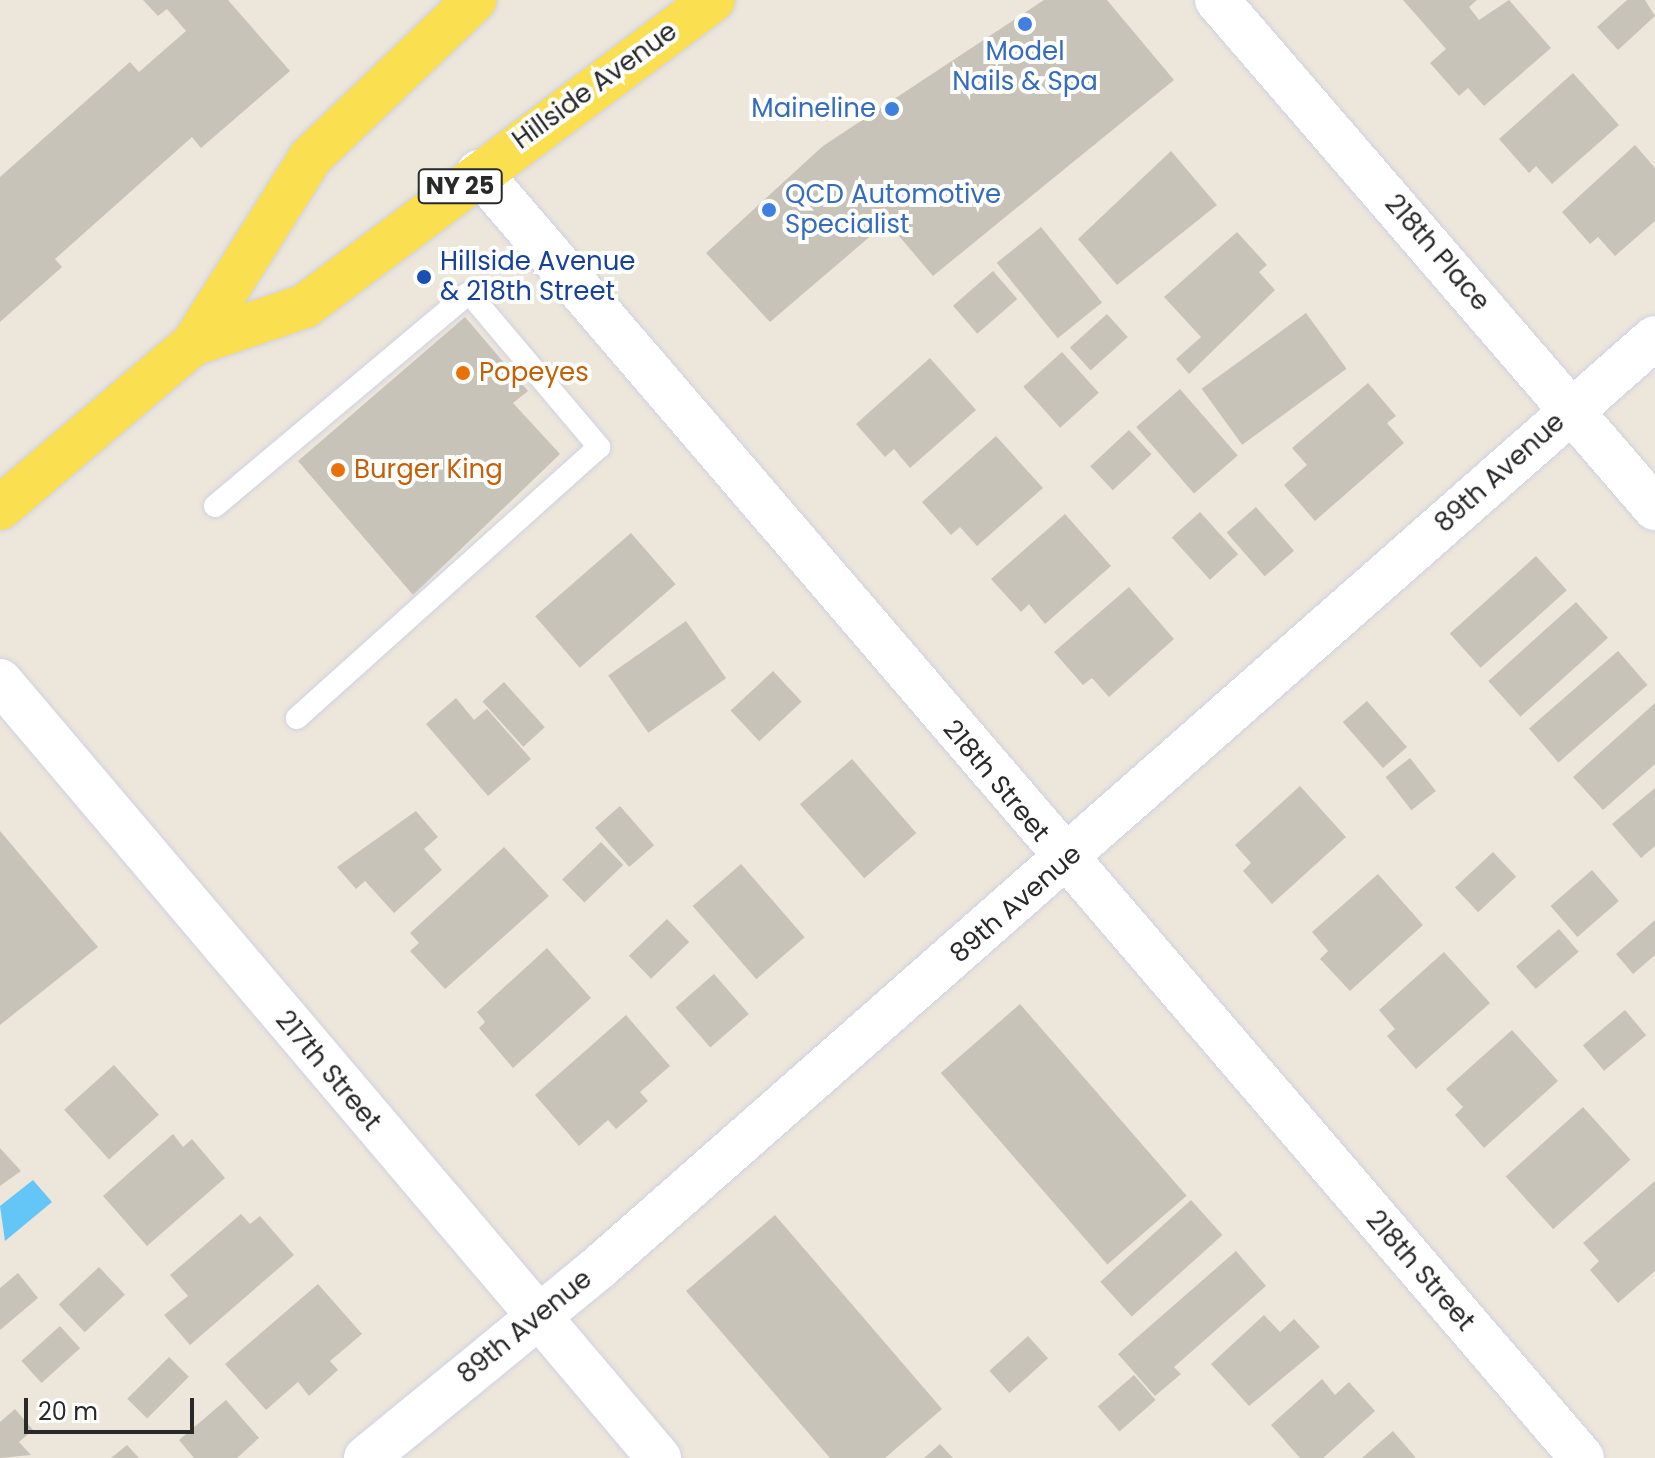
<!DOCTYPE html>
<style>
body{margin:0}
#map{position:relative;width:1655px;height:1458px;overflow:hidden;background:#ede6da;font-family:Poppins,sans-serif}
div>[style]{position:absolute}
.water>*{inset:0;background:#64c6f7}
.building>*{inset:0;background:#c8c3b9;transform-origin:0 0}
.roads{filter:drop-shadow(0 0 2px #cfd1e3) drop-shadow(0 0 2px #cfd1e3)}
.lane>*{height:22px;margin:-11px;padding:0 11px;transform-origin:11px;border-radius:11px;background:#fff}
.street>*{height:44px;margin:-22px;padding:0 22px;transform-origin:22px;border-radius:22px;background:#fff}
.primary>*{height:44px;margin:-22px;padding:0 22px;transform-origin:22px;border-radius:22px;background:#fadf51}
.dots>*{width:22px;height:22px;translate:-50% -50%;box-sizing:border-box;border:4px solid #fff;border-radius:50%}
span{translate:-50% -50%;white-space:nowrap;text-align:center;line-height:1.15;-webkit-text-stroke:8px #fff;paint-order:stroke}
.shield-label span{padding:2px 6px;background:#fff;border:2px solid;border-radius:6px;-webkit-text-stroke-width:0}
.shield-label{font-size:24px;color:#292929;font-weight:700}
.shop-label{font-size:26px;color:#366cbe}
.right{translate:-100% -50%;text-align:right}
.left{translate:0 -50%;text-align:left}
.street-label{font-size:26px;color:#292929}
.transit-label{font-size:26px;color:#164399}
.food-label{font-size:26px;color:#c56008}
.scale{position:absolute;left:24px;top:1398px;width:170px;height:36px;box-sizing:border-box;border:4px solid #292929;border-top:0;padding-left:10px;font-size:24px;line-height:28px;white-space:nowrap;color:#292929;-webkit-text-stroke:6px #fff;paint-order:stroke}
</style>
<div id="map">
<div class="water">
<i style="clip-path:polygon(33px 1180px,52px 1202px,5px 1241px,0 1206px)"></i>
</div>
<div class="building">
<i style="clip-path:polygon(143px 0,228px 0,290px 71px,201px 148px,192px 137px,55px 259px,62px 267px,0 322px,0 177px,130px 62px,139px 72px,186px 31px,167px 9px,158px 16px)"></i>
<i style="clip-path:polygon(1044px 0,1107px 0,1174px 80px,933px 276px,887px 222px,770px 322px,706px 253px,823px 146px)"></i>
<i style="clip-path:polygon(1403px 0,1477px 0,1469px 7px,1479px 20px,1509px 0,1551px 48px,1484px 106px,1468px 88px,1459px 96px,1430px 63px,1446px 49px)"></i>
<i style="clip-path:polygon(1627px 0,1645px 0,1655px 16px,1618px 50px,1597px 27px)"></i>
<i style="clip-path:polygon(1573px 73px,1619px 125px,1552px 184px,1536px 166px,1529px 173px,1499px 139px)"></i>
<i style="clip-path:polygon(1635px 145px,1655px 168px,1655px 221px,1615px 256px,1598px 237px,1590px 244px,1562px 212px)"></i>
<i style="clip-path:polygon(1171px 151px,1217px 205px,1117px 285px,1078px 239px)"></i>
<i style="left:1041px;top:227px;width:97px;height:57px;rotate:51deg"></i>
<i style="clip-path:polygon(1237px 232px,1267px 265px,1259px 272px,1275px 290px,1189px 374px,1176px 359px,1201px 337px,1164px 297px)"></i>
<i style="left:993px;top:271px;width:37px;height:53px;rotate:49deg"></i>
<i style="left:1306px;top:313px;width:69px;height:129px;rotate:54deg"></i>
<i style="left:1107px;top:314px;width:31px;height:50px;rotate:48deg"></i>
<i style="clip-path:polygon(465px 317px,528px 391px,513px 403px,560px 454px,413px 595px,298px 461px)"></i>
<i style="left:1062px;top:352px;width:55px;height:52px;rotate:48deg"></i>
<i style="clip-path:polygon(930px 358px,976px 410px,910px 468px,894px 449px,885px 457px,856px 424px)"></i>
<i style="clip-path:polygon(1368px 383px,1396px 416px,1387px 423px,1404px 443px,1315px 521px,1284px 485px,1307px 465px,1292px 448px)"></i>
<i style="left:1180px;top:389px;width:88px;height:58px;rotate:49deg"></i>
<i style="left:1129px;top:430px;width:33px;height:53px;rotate:47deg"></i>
<i style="clip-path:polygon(996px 436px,1043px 488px,977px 546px,960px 527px,951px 535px,922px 502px)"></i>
<i style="left:1256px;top:507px;width:58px;height:39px;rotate:49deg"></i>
<i style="left:1200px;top:512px;width:57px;height:38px;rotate:48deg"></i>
<i style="clip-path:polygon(1065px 514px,1111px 566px,1045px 624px,1029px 604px,1021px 612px,991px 579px)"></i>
<i style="left:631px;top:533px;width:68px;height:127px;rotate:49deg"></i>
<i style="left:1536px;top:556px;width:46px;height:116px;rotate:48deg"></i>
<i style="clip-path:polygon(1129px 587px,1174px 639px,1109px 697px,1092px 678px,1083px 685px,1054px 652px)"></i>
<i style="left:1576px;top:602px;width:48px;height:118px;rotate:48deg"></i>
<i style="left:686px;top:621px;width:70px;height:95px;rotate:55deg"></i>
<i style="left:1618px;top:651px;width:45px;height:118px;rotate:49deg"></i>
<i style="left:773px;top:671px;width:42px;height:58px;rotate:47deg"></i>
<i style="left:504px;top:682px;width:61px;height:29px;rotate:48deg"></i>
<i style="clip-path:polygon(456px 698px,474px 720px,487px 709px,531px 759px,488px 796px,426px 724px)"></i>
<i style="left:1367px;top:701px;width:61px;height:32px;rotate:49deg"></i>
<i style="clip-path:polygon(1655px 703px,1655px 764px,1603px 810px,1573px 777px)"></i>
<i style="left:1410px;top:758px;width:42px;height:31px;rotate:52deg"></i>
<i style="left:852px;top:759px;width:98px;height:69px;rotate:49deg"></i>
<i style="clip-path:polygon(1300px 786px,1346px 837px,1272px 904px,1243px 871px,1251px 863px,1235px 845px)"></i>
<i style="clip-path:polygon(1655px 788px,1655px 846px,1641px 858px,1612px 824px)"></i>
<i style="left:620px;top:806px;width:52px;height:33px;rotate:49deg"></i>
<i style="clip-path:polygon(416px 811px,438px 837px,424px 849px,442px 870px,394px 913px,365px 881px,356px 889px,337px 867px)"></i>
<i style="clip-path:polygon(0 831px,98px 947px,0 1025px)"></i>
<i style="left:601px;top:842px;width:32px;height:54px;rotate:46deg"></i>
<i style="clip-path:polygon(504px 847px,549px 896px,445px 989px,410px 951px,419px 943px,410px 933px)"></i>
<i style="left:1493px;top:852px;width:34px;height:52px;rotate:47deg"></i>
<i style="left:741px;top:864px;width:97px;height:64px;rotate:49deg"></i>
<i style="left:1592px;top:870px;width:41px;height:55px;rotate:49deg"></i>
<i style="clip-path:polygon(1378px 874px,1423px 925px,1350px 991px,1320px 959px,1328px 951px,1312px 932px)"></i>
<i style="left:667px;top:919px;width:32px;height:53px;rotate:46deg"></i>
<i style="clip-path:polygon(1655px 920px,1655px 955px,1633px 974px,1616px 954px)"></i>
<i style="left:1559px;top:929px;width:30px;height:57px;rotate:49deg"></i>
<i style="clip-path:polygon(547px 948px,591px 998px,513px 1068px,479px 1028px,485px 1022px,477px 1012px)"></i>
<i style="clip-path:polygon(1444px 952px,1490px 1003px,1416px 1069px,1387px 1036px,1395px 1029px,1379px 1010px)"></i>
<i style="left:714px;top:974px;width:53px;height:51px;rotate:49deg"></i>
<i style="left:1020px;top:1004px;width:254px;height:105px;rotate:49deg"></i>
<i style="left:1625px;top:1010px;width:33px;height:55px;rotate:50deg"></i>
<i style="clip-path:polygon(626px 1015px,670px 1066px,640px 1092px,648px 1101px,616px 1129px,608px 1120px,579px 1146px,535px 1095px)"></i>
<i style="clip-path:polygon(1512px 1030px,1558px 1081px,1484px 1148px,1455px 1115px,1463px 1107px,1446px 1089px)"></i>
<i style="left:114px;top:1065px;width:67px;height:67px;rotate:48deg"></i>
<i style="left:1583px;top:1107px;width:71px;height:104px;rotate:48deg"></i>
<i style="clip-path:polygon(173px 1134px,183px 1147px,192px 1139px,225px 1178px,147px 1246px,103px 1196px)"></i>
<i style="clip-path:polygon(0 1148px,21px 1171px,0 1186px)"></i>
<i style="clip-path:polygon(1655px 1181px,1655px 1271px,1618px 1303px,1590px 1270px,1599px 1261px,1583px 1243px)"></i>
<i style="left:1191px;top:1200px;width:47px;height:122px;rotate:48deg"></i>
<i style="clip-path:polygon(241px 1214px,250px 1224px,260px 1216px,294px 1255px,190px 1345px,164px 1315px,188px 1296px,170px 1275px)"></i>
<i style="clip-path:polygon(775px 1215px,942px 1409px,885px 1458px,830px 1458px,686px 1291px)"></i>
<i style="clip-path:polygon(1236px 1251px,1266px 1286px,1174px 1367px,1181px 1374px,1155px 1396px,1118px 1354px)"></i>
<i style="left:99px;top:1267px;width:38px;height:55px;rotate:47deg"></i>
<i style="clip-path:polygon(18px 1273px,38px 1298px,0 1330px,0 1288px)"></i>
<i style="clip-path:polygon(318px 1284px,362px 1334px,330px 1361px,338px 1370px,309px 1396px,298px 1382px,266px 1410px,225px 1364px)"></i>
<i style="clip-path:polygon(1264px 1315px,1280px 1332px,1294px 1319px,1320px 1347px,1249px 1406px,1211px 1364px)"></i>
<i style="left:60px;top:1326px;width:30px;height:52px;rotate:48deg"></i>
<i style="left:1028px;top:1336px;width:30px;height:52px;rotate:48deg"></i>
<i style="left:169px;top:1357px;width:28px;height:59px;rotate:45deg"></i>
<i style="left:1134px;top:1375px;width:33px;height:48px;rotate:49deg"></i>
<i style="clip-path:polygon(1322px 1379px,1335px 1395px,1349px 1382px,1375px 1411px,1323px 1458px,1300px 1458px,1271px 1425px)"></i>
<i style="clip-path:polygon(226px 1400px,259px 1438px,237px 1458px,194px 1458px,179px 1440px)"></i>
<i style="clip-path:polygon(15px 1409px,33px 1430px,19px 1442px,31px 1455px,0 1458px,0 1422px)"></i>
<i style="clip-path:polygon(1393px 1431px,1416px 1458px,1362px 1458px)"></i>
<i style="clip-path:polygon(940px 1444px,953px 1458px,924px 1458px)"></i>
<i style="clip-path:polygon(127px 1445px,139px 1458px,111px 1458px)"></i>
</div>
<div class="roads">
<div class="lane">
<i style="left:215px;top:506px;width:331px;rotate:-40deg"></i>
<i style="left:469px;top:293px;width:202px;rotate:49.8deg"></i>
<i style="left:599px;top:447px;width:406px;rotate:138.1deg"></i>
</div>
<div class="street">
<i style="left:1217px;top:0;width:671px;rotate:49.23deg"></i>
<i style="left:479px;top:172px;width:1694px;rotate:49.38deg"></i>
<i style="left:0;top:681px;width:1019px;rotate:49.7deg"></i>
<i style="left:366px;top:1458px;width:298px;rotate:-39.3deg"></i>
<i style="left:597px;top:1269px;width:1409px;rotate:-41.35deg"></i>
</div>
<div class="primary">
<i style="left:193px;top:344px;width:118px;rotate:-18.7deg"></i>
<i style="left:305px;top:306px;width:510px;rotate:-36.87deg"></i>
<i style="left:0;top:508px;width:253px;rotate:-40.4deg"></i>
<i style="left:193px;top:344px;width:220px;rotate:-57.8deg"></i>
<i style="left:310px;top:158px;width:228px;rotate:-43.8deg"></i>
</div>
</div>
<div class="dots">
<i style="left:1025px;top:24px;background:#3f7fe0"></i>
<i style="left:892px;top:109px;background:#3f7fe0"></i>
<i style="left:769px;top:210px;background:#3f7fe0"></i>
<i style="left:424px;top:277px;background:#1a4fb4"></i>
<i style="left:463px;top:373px;background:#e8710a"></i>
<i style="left:338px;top:470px;background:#e8710a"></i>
</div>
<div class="shield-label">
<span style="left:460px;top:186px">NY 25</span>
</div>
<div class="shop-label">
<span style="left:1025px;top:67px">Model<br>Nails &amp; Spa</span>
<span class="right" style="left:876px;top:109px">Maineline</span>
<span class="left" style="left:785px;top:210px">QCD Automotive<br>Specialist</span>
</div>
<div class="street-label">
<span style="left:595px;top:86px;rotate:-36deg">Hillside Avenue</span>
<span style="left:1437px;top:253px;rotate:49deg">218th Place</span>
<span style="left:1500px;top:473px;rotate:-42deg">89th Avenue</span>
<span style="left:996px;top:781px;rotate:50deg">218th Street</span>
<span style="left:1016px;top:904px;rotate:-41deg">89th Avenue</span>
<span style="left:328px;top:1071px;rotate:50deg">217th Street</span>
<span style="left:1420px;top:1271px;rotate:49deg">218th Street</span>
<span style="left:525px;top:1327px;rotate:-39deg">89th Avenue</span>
</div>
<div class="transit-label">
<span class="left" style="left:440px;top:277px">Hillside Avenue<br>&amp; 218th Street</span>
</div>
<div class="food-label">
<span class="left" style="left:479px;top:373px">Popeyes</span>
<span class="left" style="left:354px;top:470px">Burger King</span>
</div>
<div class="scale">20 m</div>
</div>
